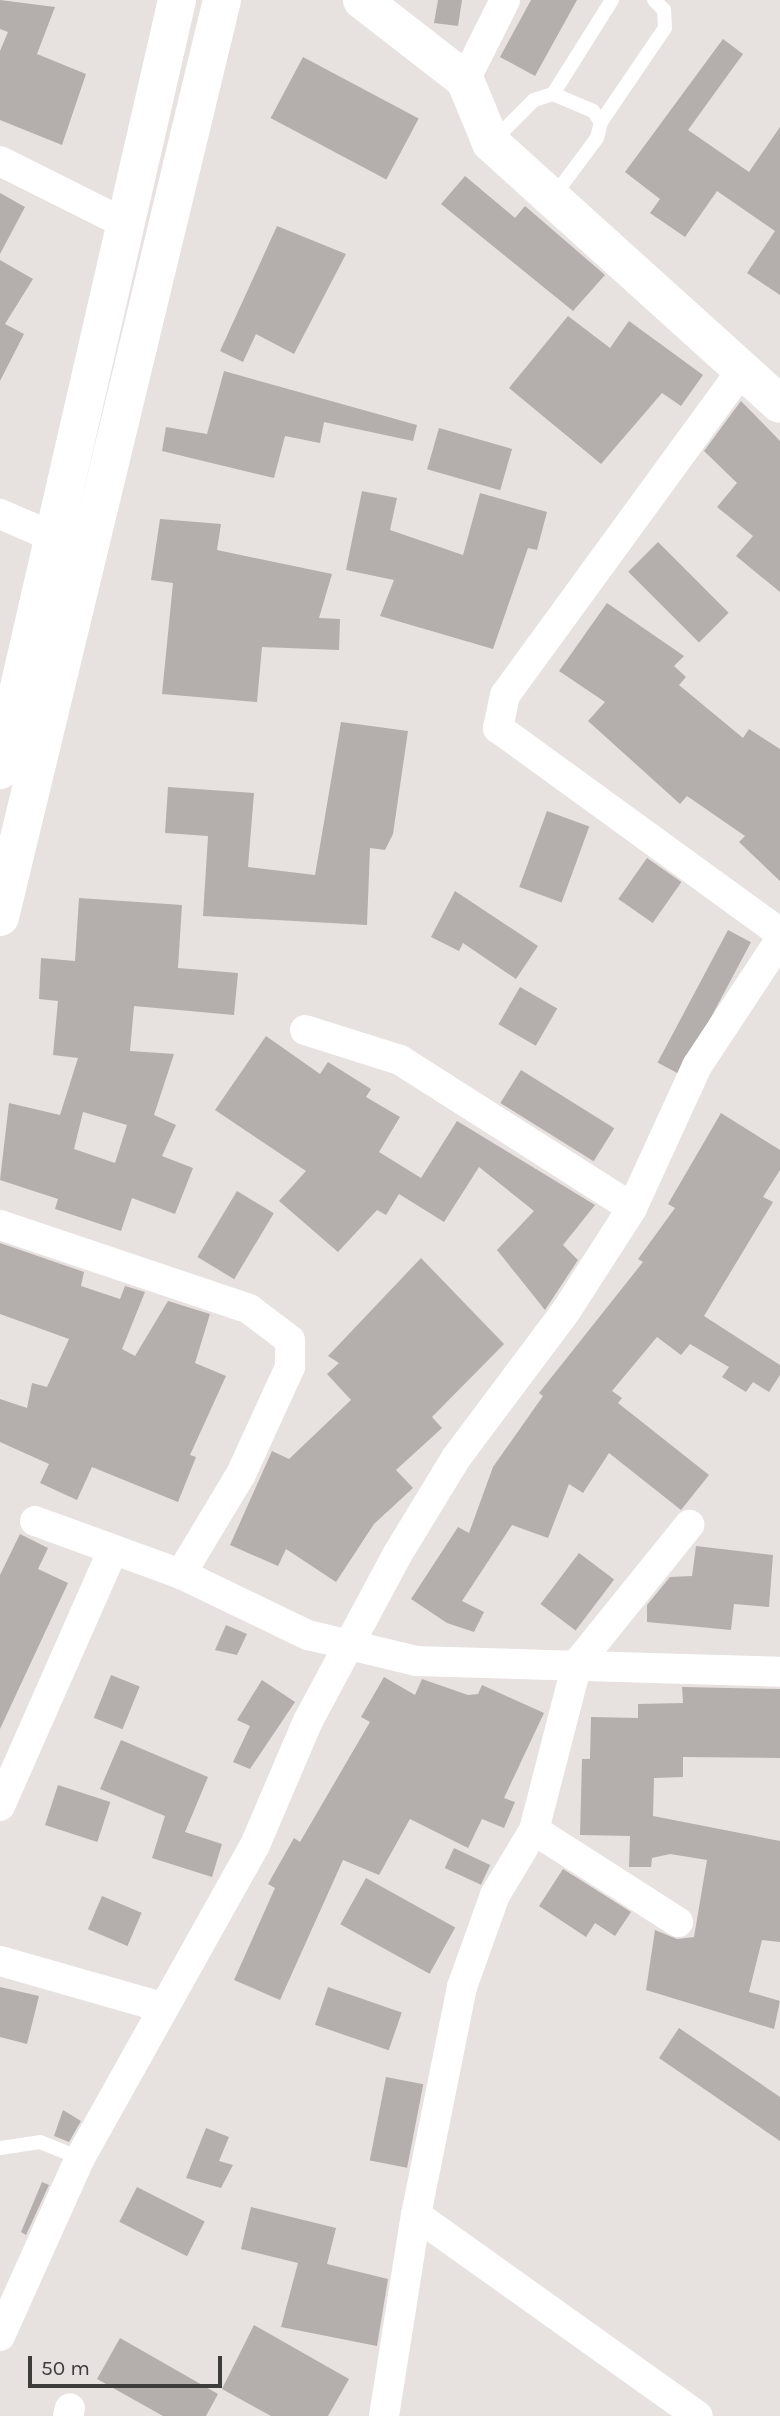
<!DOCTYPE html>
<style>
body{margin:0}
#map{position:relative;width:780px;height:2416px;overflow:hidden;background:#e7e1e0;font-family:Karla,sans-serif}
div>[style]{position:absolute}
.building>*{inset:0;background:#b4aead;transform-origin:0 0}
.lane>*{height:14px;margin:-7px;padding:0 7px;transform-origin:7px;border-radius:7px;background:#fff}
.street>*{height:30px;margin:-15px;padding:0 15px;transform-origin:15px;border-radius:15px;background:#fff}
.secondary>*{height:38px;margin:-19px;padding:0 19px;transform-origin:19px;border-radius:19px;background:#fff}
.primary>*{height:38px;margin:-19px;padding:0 19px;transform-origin:19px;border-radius:19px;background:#fff}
span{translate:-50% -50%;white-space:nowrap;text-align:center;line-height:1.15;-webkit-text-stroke:5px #e7e1e0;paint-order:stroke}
.scale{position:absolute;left:28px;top:2356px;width:194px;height:32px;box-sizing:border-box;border:4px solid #3e3b3b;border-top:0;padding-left:9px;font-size:21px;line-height:24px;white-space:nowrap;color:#3e3b3b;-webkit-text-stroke:5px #e7e1e0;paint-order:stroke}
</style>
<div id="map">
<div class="building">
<i style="clip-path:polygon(0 0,55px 7px,37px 54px,86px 74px,62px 145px,0 120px,0 51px,8px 32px,0 29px)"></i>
<i style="clip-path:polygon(438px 0,462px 0,458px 26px,434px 23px)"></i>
<i style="clip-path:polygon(531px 0,577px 0,535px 76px,500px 57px)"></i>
<i style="clip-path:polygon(723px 39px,743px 54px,688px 130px,749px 172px,780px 127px,780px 295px,747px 273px,775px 231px,717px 191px,685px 237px,650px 213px,660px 199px,625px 172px)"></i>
<i style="left:303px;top:57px;width:131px;height:69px;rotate:28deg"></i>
<i style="clip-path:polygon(465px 176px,515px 218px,525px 206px,605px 275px,573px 311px,441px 204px)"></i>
<i style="clip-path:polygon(0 193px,25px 207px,0 254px)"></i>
<i style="clip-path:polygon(277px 226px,346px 254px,294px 354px,256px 334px,243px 362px,220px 351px)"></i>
<i style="clip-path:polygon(0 260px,33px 279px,5px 324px,24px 334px,0 381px)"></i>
<i style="clip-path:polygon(568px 316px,610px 348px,629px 321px,703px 375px,681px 406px,662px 393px,601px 464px,509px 388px)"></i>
<i style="clip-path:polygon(224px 371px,417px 425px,413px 441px,324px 422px,320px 443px,285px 436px,274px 478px,162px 451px,166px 427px,207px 434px)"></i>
<i style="clip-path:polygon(741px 401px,780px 441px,780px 592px,736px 556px,753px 536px,717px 507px,737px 483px,704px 451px)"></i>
<i style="left:439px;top:428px;width:76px;height:43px;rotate:16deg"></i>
<i style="clip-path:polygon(362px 491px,397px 498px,390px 530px,463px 555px,480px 493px,547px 512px,537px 550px,528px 548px,493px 649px,380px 616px,394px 580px,346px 570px)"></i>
<i style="clip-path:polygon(160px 519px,221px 524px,217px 550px,332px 574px,319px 618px,340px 619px,339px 650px,262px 647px,257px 702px,162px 694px,173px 583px,151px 580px)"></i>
<i style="left:658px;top:542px;width:100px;height:42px;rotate:45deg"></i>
<i style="clip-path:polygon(607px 603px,684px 656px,674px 666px,686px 677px,679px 685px,743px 738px,749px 729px,780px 749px,780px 881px,739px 842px,745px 836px,687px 796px,680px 804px,588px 721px,605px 702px,559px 671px)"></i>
<i style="clip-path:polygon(341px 722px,408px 731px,393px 834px,385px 850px,370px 848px,367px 925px,203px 916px,208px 836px,165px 833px,168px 787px,254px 793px,248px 867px,315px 875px)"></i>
<i style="left:547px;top:811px;width:45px;height:81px;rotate:20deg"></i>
<i style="left:647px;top:858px;width:42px;height:50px;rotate:35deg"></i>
<i style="clip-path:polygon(455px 891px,538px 946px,516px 979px,463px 943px,459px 951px,431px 937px)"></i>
<i style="clip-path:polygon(evenodd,79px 898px,182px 905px,178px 968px,238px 973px,234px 1015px,134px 1006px,130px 1051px,174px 1054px,154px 1115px,176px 1125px,162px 1156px,193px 1168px,175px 1214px,132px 1198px,121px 1231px,55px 1209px,58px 1199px,0 1180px,9px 1103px,60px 1115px,78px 1058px,53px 1055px,58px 1001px,39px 999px,41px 958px,75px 961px,79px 898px,83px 1112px,127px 1125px,115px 1163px,74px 1149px,83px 1112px)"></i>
<i style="left:728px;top:930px;width:26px;height:150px;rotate:28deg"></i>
<i style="left:520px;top:987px;width:43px;height:43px;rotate:30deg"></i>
<i style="clip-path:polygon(266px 1036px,320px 1074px,328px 1062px,371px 1089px,366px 1097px,400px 1117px,379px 1152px,421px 1178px,457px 1121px,595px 1205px,563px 1245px,578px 1260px,545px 1310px,497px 1250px,534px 1211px,479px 1167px,444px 1222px,399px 1194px,386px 1215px,377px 1210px,338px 1252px,279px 1201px,306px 1171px,215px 1110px)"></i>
<i style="left:521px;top:1070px;width:110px;height:39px;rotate:32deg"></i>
<i style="clip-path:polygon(721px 1113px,780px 1150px,780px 1170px,763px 1197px,773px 1202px,704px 1316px,780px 1365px,780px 1375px,769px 1392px,753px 1382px,746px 1392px,722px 1377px,729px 1367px,690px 1344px,681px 1355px,657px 1337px,612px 1391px,622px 1398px,618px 1403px,709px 1475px,681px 1510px,609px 1453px,583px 1493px,569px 1484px,548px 1538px,512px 1525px,462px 1601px,484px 1612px,474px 1632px,447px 1623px,411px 1599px,458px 1527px,469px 1533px,493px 1467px,543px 1396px,539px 1393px,643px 1262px,638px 1259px,675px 1208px,668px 1204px)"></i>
<i style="left:237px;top:1191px;width:43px;height:77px;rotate:31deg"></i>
<i style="clip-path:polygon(0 1243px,84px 1272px,81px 1286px,120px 1299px,125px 1286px,145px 1292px,122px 1349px,135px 1356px,168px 1301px,210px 1314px,195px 1363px,226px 1376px,190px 1455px,196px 1457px,178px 1502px,92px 1467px,77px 1500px,40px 1483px,49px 1464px,0 1442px,0 1399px,27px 1408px,32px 1383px,47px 1387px,69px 1339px,0 1314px)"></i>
<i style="clip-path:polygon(421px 1258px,504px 1344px,432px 1417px,442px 1428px,396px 1470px,413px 1488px,374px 1524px,336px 1582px,286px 1549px,278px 1566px,230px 1545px,272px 1451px,289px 1459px,351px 1400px,327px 1374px,339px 1363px,328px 1356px)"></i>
<i style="clip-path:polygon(20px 1534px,48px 1548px,38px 1569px,68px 1583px,0 1729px,0 1575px)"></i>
<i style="clip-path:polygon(696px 1546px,773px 1555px,769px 1607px,734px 1604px,731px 1630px,647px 1622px,647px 1605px,670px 1577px,692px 1576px)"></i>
<i style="left:579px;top:1553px;width:44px;height:64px;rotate:37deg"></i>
<i style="clip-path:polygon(226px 1625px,247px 1634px,237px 1655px,215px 1650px)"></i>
<i style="left:111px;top:1675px;width:31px;height:46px;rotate:22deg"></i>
<i style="clip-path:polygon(384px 1677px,415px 1695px,422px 1679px,468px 1695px,478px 1694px,482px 1685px,544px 1713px,504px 1798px,515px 1802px,504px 1828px,482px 1819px,468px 1848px,410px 1819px,379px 1875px,343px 1860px,280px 2000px,234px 1980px,275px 1888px,268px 1884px,294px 1838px,300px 1842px,370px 1722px,361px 1717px)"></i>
<i style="clip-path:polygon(262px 1680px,295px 1702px,250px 1769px,233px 1762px,250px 1726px,237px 1720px)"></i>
<i style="clip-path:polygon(682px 1687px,780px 1689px,780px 1758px,683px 1757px,683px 1777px,654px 1778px,653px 1816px,780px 1841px,780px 1942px,762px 1940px,749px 1992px,780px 2001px,774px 2029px,646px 1990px,655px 1930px,677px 1939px,694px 1937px,707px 1860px,670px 1854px,652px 1858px,651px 1867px,629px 1867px,630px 1836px,580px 1835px,582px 1759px,590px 1759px,591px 1717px,638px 1718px,638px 1704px,683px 1703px)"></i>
<i style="clip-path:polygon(121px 1740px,208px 1777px,185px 1832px,222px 1844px,212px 1877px,152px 1858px,165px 1816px,100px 1789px)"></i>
<i style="left:58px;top:1785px;width:55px;height:42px;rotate:18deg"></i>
<i style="left:454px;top:1848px;width:40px;height:22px;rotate:25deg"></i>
<i style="clip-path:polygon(563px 1869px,631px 1912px,615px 1936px,595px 1923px,586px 1937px,539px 1906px)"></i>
<i style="left:366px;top:1878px;width:102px;height:53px;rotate:29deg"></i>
<i style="left:102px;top:1896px;width:43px;height:36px;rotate:23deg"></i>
<i style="clip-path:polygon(0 1987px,39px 1996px,27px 2044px,0 2037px)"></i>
<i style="left:328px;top:1987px;width:78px;height:40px;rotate:19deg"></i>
<i style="clip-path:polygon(679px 2028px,780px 2097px,780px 2141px,659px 2058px)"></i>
<i style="left:386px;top:2077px;width:38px;height:85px;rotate:11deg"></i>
<i style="clip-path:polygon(63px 2110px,81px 2121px,69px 2142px,54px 2136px)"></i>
<i style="clip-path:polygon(206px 2128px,229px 2137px,219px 2161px,233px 2165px,221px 2188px,186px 2178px)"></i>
<i style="clip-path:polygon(42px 2182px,49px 2185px,26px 2235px,21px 2232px)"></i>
<i style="left:137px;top:2187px;width:76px;height:39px;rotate:27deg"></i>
<i style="clip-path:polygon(251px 2207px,336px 2228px,327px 2264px,388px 2279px,377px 2346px,281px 2327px,298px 2263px,241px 2249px)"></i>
<i style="clip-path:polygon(254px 2325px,349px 2379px,328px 2416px,271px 2416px,222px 2389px)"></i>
<i style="clip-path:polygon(120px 2338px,218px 2394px,206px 2416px,163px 2416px,97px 2379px)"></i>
</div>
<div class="lane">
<i style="left:553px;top:94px;width:111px;rotate:-57.9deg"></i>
<i style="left:601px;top:122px;width:114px;rotate:-55.8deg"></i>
<i style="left:665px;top:28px;width:18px;rotate:-93deg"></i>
<i style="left:664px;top:10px;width:14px;rotate:-135deg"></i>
<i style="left:492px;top:142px;width:59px;rotate:-45deg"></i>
<i style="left:534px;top:100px;width:20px;rotate:-18deg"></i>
<i style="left:553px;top:94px;width:43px;rotate:23deg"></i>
<i style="left:593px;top:111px;width:14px;rotate:54deg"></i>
<i style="left:601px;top:122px;width:16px;rotate:104deg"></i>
<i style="left:597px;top:138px;width:74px;rotate:126.7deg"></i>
<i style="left:0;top:2148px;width:40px;rotate:-8.5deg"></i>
<i style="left:40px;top:2142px;width:43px;rotate:21.8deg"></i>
</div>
<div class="street">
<i style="left:465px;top:80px;width:89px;rotate:-63.4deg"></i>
<i style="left:0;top:161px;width:141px;rotate:26.6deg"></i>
<i style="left:742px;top:370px;width:402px;rotate:126.1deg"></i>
<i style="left:505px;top:695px;width:34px;rotate:102deg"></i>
<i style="left:498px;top:728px;width:349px;rotate:36deg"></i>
<i style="left:0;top:514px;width:56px;rotate:23.3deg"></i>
<i style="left:305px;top:1030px;width:100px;rotate:17.5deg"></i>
<i style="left:400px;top:1060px;width:275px;rotate:32.5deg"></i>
<i style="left:0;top:1225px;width:263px;rotate:18.6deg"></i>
<i style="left:249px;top:1309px;width:51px;rotate:37.1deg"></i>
<i style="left:290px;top:1340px;width:27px;rotate:90deg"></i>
<i style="left:290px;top:1367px;width:118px;rotate:114.6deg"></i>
<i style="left:241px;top:1474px;width:117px;rotate:121deg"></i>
<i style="left:35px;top:1521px;width:155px;rotate:20deg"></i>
<i style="left:181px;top:1574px;width:141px;rotate:25.7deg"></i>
<i style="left:308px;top:1635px;width:111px;rotate:13.5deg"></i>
<i style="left:416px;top:1661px;width:364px;rotate:1.7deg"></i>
<i style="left:0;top:1806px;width:278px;rotate:-66.2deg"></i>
<i style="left:534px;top:1830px;width:171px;rotate:32.6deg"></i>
<i style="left:0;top:1961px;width:167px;rotate:15.9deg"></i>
<i style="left:416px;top:2215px;width:346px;rotate:35.5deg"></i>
<i style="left:0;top:2336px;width:195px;rotate:-65.8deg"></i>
<i style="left:80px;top:2158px;width:359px;rotate:-60.8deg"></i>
<i style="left:255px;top:1845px;width:135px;rotate:-66.9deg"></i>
<i style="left:308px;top:1721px;width:188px;rotate:-61.8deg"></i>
<i style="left:397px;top:1555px;width:114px;rotate:-58.7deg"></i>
<i style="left:456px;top:1458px;width:184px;rotate:-53.2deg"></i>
<i style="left:566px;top:1311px;width:122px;rotate:-57.3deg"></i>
<i style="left:632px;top:1208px;width:156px;rotate:-65.4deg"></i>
<i style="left:697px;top:1066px;width:151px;rotate:-56.6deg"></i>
<i style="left:68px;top:2416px;width:8px;rotate:-76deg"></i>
<i style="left:384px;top:2416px;width:204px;rotate:-81deg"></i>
<i style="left:416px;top:2215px;width:233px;rotate:-78.6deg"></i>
<i style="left:462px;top:1987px;width:98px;rotate:-70.3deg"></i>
<i style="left:495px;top:1895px;width:76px;rotate:-59deg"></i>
<i style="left:534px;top:1830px;width:171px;rotate:-75.5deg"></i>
<i style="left:577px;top:1664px;width:179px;rotate:-51.1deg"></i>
</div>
<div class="secondary">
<i style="left:362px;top:0;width:130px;rotate:37.8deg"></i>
<i style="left:465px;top:80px;width:68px;rotate:67.6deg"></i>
<i style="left:491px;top:143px;width:389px;rotate:42.1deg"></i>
</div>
<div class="primary">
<i style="left:0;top:770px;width:790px;rotate:-77.05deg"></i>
<i style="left:0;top:917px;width:943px;rotate:-76.39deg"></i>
</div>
<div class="scale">50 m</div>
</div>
